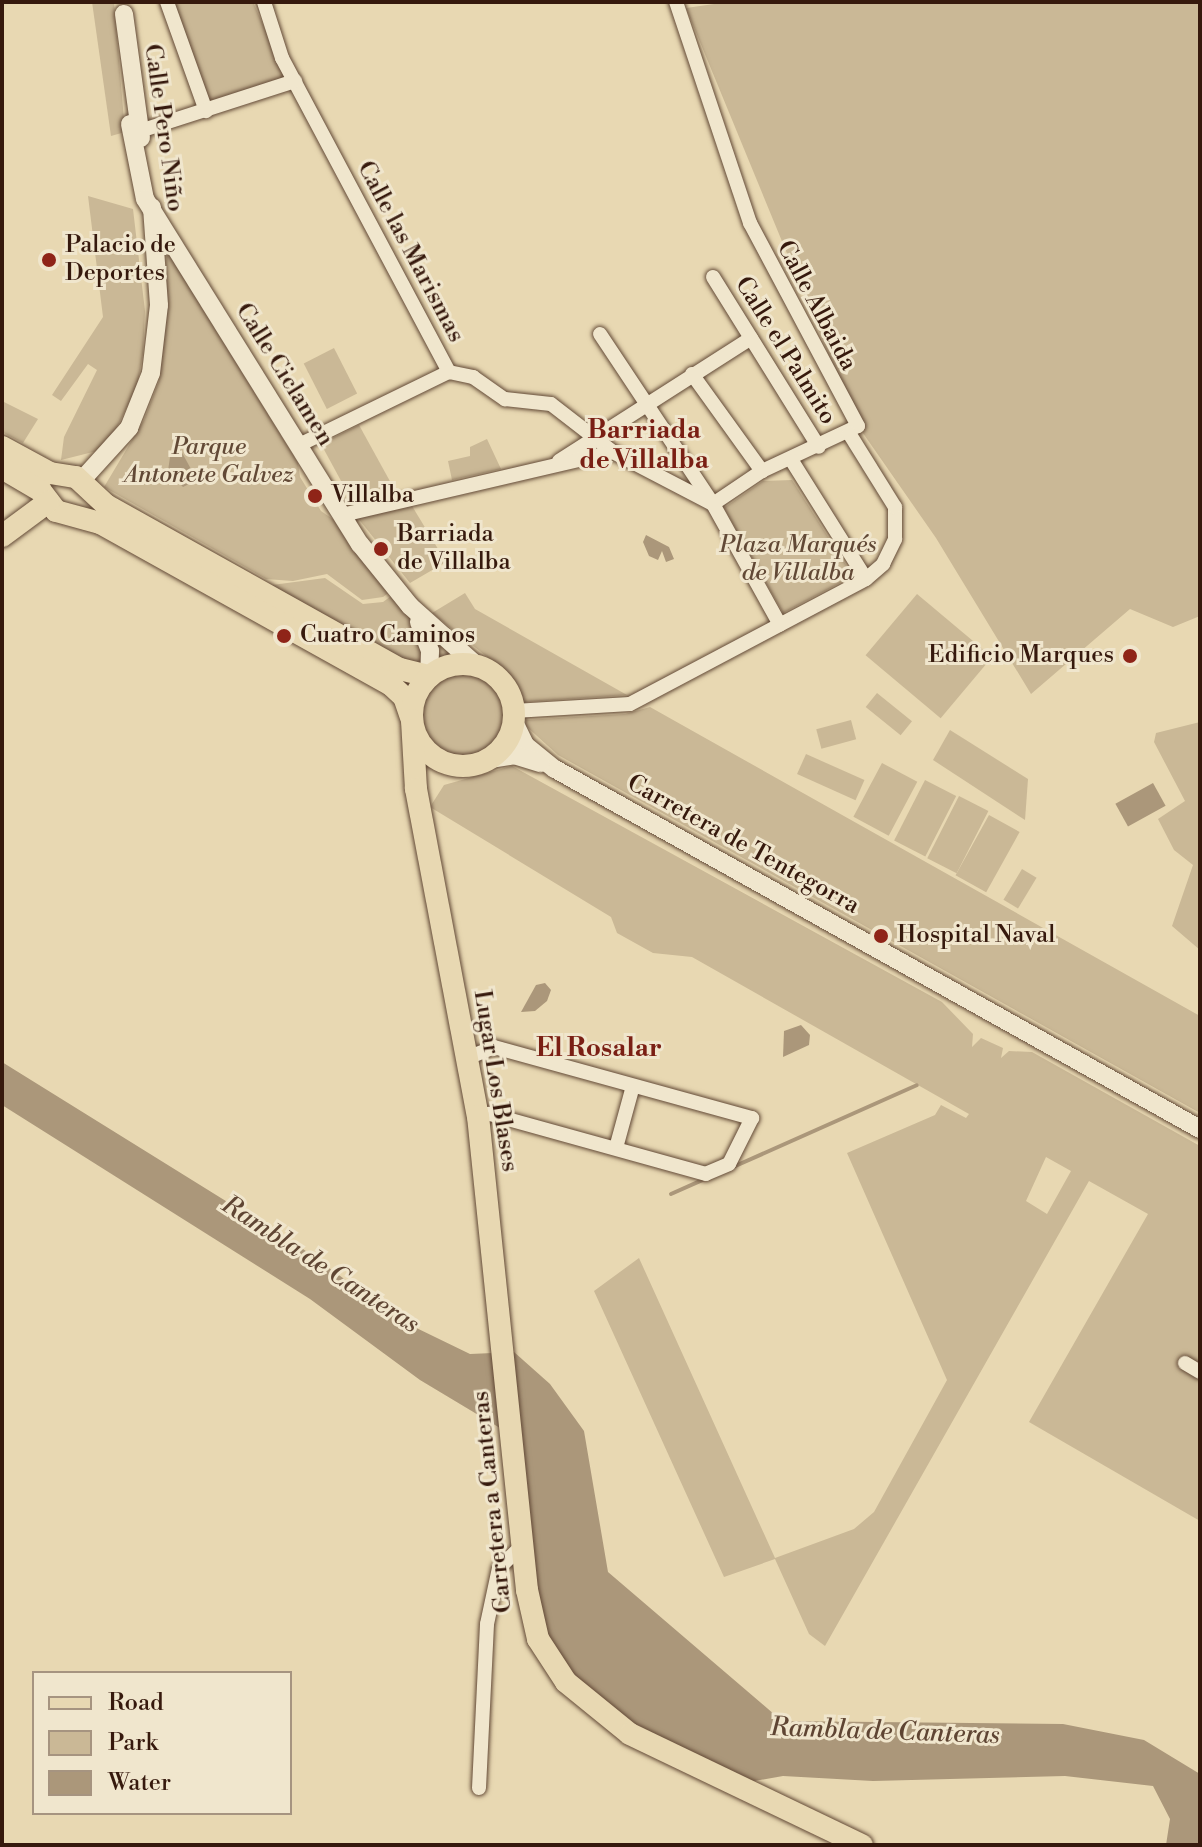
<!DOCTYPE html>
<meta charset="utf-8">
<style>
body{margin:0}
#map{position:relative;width:1202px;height:1847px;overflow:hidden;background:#e8d8b2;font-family:"Libre Bodoni",serif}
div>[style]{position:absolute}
.green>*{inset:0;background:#cab896;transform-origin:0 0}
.water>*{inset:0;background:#ab977a;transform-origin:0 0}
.stream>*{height:4px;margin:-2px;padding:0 2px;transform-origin:2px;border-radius:2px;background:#ab977a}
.roads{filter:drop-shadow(0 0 2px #624936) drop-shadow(0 0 2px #624936)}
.street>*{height:14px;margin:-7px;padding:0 7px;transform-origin:7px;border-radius:7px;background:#f0e6cd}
.secondary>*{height:18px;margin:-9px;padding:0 9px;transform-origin:9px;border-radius:9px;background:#f0e6cd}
.primary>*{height:22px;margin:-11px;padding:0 11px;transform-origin:11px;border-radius:11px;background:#e8d8b2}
.primary>.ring{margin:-11px;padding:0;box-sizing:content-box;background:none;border:22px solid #e8d8b2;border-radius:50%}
.dots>*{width:22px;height:22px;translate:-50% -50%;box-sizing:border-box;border:4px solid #f0e6cd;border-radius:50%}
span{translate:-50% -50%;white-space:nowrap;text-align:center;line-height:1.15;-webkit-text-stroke:6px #f0e6cd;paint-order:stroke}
.street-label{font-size:24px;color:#36190d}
.poi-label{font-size:24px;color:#36190d}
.left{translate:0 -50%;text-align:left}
.right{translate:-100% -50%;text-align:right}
.park-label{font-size:24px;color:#624936;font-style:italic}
.neighbourhood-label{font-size:26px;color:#7a1f14;font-weight:700}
.water-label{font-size:26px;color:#5f4533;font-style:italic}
.frame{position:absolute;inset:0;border:4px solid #36190d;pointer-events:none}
.legend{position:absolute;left:32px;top:1671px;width:260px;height:144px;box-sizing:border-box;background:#f0e6cd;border:2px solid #a69480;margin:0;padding:10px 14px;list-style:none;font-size:24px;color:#36190d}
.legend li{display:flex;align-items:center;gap:16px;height:40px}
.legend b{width:40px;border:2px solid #a69480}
</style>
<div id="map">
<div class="green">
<i style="clip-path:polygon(92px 2px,114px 2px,125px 132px,111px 136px)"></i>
<i style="clip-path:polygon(167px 2px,253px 2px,289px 84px,206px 111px)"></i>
<i style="clip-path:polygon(728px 2px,1200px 2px,1200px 616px,1173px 627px,1130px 609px,1031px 694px,936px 538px,858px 426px,686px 8px)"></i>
<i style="clip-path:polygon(88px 196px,133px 209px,145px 311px,143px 353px,137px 387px,115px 431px,97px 451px,61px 460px,64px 437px,97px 370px,88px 364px,61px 401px,52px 395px,103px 317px)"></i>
<i style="clip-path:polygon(167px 251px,298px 463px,300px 477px,321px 511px,334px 520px,352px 549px,395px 588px,383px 597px,362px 600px,327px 574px,293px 581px,266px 579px,104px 487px,144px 420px,159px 381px)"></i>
<i style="left:334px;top:348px;width:51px;height:34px;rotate:63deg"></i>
<i style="clip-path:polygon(2px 401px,38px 419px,23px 443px,2px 432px)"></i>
<i style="clip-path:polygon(359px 425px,397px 494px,353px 503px,321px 444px)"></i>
<i style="clip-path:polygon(487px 439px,501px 469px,452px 480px,448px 461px,470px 456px,470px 447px)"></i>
<i style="clip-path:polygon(792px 480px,853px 576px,783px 613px,724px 508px,763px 481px)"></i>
<i style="clip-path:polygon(412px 506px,446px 562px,410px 583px,357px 517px)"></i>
<i style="clip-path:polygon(325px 578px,363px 604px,383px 602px,398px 591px,438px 670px,463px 664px,497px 677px,514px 711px,502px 749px,468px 767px,447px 764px,426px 751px,410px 708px,272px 585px)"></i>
<i style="clip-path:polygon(465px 593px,475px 609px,627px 695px,524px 702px,510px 675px,432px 613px)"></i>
<i style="left:917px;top:594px;width:98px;height:80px;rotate:40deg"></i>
<i style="left:877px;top:693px;width:45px;height:18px;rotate:39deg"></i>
<i style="clip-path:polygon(650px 707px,1200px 1016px,1200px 1113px,558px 755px,526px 726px,526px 720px,625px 714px)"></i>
<i style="left:851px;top:720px;width:20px;height:36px;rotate:75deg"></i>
<i style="clip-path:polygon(1200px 722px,1200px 950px,1172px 926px,1193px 865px,1174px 850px,1158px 819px,1185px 801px,1154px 742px,1156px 733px)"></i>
<i style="clip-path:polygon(950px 730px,1028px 779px,1025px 820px,933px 760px)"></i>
<i style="left:806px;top:754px;width:64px;height:22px;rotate:24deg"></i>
<i style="left:882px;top:763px;width:40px;height:61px;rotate:28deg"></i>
<i style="clip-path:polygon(evenodd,512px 766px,942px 1002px,973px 1034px,972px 1047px,981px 1038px,1003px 1048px,1001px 1058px,1009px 1051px,1032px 1052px,1200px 1146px,1200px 1521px,1029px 1422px,1148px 1214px,1089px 1181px,825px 1646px,809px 1634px,775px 1559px,724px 1577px,594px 1291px,639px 1258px,775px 1558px,854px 1529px,874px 1512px,947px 1380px,847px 1153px,935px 1115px,941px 1105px,966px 1118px,969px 1114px,692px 957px,653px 953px,617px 933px,611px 917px,430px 807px,444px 785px,512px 766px,1046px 1157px,1071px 1171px,1047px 1214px,1026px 1201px,1046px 1157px)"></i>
<i style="left:925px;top:780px;width:35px;height:68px;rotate:27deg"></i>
<i style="left:959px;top:796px;width:33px;height:70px;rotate:27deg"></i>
<i style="left:989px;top:815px;width:35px;height:69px;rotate:29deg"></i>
<i style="left:1022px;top:869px;width:17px;height:36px;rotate:31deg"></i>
</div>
<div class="water">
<i style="clip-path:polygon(180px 449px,197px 480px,183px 487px,168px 471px,171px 450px)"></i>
<i style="clip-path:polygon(646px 535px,669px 547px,674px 559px,666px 562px,662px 551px,658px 560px,649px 556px,643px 542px)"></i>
<i style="left:1153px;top:783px;width:26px;height:43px;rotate:61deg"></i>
<i style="clip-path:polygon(545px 983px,551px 990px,547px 1001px,535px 1011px,521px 1012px,536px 985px)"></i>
<i style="clip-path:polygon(801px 1025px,810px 1035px,809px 1045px,783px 1057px,784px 1031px)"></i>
<i style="clip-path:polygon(2px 1062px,303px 1249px,402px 1321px,470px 1354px,514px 1352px,550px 1384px,584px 1431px,608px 1572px,782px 1721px,1063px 1724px,1144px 1740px,1200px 1774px,1200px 1845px,1166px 1845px,1170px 1819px,1153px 1786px,1065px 1776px,873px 1781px,783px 1776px,732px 1785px,659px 1750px,549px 1658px,510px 1434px,420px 1380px,310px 1299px,2px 1105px)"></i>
</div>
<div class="stream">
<i style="left:733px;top:1167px;width:201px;rotate:-24deg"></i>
<i style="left:671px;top:1194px;width:39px;rotate:-24deg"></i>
</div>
<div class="roads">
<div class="street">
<i style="left:167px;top:2px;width:116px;rotate:70.3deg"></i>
<i style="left:264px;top:2px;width:59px;rotate:72.2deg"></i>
<i style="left:282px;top:58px;width:356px;rotate:62deg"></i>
<i style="left:140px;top:131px;width:163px;rotate:-17.9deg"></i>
<i style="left:713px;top:277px;width:200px;rotate:58.1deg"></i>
<i style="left:600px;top:334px;width:204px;rotate:56.4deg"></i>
<i style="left:713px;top:504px;width:59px;rotate:-34deg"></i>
<i style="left:762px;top:471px;width:106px;rotate:-25.1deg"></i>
<i style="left:858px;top:426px;width:230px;rotate:-118deg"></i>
<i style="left:750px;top:223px;width:233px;rotate:-108.5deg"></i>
<i style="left:692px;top:374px;width:120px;rotate:54.2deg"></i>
<i style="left:299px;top:445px;width:167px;rotate:-26deg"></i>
<i style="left:449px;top:372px;width:25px;rotate:12deg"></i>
<i style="left:473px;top:377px;width:39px;rotate:35deg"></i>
<i style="left:505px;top:399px;width:46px;rotate:6.2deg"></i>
<i style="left:551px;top:404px;width:78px;rotate:37.7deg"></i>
<i style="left:613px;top:452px;width:113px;rotate:27.5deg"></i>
<i style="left:713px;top:504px;width:138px;rotate:61deg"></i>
<i style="left:559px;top:461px;width:228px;rotate:-32.6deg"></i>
<i style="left:792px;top:461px;width:139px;rotate:57.9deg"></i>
<i style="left:342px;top:515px;width:278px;rotate:-13.1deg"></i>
<i style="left:514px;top:711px;width:116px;rotate:-3.5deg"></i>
<i style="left:630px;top:704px;width:267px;rotate:-27.9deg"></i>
<i style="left:866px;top:579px;width:23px;rotate:-41deg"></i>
<i style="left:883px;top:564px;width:28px;rotate:-64deg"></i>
<i style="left:895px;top:539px;width:32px;rotate:-90deg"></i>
<i style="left:895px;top:507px;width:87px;rotate:-121.9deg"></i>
<i style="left:467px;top:1058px;width:29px;rotate:-22deg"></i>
<i style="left:494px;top:1047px;width:268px;rotate:15.4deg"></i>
<i style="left:752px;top:1118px;width:51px;rotate:116.6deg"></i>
<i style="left:729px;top:1164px;width:25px;rotate:157deg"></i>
<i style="left:706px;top:1174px;width:225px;rotate:-164.5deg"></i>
<i style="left:489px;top:1114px;width:11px;rotate:170deg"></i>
<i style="left:616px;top:1148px;width:64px;rotate:-74.7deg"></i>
<i style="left:1185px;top:1363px;width:17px;rotate:31deg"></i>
<i style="left:479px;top:1788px;width:164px;rotate:-87.2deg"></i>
<i style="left:487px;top:1624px;width:57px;rotate:-77.9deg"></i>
<i style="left:499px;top:1568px;width:33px;rotate:-44deg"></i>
</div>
<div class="secondary">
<i style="left:124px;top:14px;width:125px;rotate:82.2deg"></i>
<i style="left:130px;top:124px;width:76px;rotate:78.7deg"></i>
<i style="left:145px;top:199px;width:407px;rotate:58.1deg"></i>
<i style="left:360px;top:544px;width:80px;rotate:51.1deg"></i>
<i style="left:410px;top:606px;width:89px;rotate:41.8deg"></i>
<i style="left:81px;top:481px;width:72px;rotate:-47.8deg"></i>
<i style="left:129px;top:428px;width:59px;rotate:-68.2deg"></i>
<i style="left:151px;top:373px;width:68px;rotate:-83.3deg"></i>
<i style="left:159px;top:305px;width:98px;rotate:-94.1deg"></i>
<i style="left:419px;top:622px;width:31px;rotate:69deg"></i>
<i style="left:430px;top:651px;width:25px;rotate:92deg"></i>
<i style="left:514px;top:722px;width:25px;rotate:64deg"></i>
<i style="left:525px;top:745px;width:38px;rotate:39deg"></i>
<i style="left:555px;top:769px;width:739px;rotate:29.17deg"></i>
<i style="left:490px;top:759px;width:24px;rotate:-9deg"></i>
<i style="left:514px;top:755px;width:28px;rotate:17deg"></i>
</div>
<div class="primary">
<i style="left:2px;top:447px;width:55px;rotate:28.4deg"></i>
<i style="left:50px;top:473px;width:26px;rotate:9deg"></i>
<i style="left:76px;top:477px;width:41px;rotate:43deg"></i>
<i style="left:106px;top:505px;width:337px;rotate:29.2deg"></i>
<i style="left:400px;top:669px;width:30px;rotate:14deg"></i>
<i style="left:2px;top:468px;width:45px;rotate:30.5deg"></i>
<i style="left:41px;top:491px;width:25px;rotate:53deg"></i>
<i style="left:56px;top:511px;width:46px;rotate:15.3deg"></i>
<i style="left:100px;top:523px;width:333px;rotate:29.1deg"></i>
<i style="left:391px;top:685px;width:18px;rotate:43deg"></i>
<i style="left:404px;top:697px;width:21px;rotate:71deg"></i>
<i style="left:2px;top:536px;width:57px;rotate:-36.5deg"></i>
<i class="ring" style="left:412px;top:664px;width:80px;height:80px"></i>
<i style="left:412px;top:720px;width:69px;rotate:86.7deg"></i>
<i style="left:416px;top:789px;width:333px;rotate:79.3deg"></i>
<i style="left:478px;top:1116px;width:477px;rotate:84.1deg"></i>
<i style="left:527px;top:1590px;width:50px;rotate:77.3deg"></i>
<i style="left:538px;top:1639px;width:51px;rotate:56.9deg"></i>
<i style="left:566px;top:1682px;width:82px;rotate:39.1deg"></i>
<i style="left:630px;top:1734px;width:257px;rotate:25.6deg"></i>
</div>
</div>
<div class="dots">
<i style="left:49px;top:260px;background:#8f2418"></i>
<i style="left:315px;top:496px;background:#8f2418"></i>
<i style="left:381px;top:549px;background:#8f2418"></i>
<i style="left:284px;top:636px;background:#8f2418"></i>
<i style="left:1130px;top:656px;background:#8f2418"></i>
<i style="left:881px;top:936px;background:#8f2418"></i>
</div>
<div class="street-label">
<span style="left:163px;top:128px;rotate:82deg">Calle Pero Niño</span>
<span style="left:410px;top:252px;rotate:62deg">Calle las Marismas</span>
<span style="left:816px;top:306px;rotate:62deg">Calle Albaida</span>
<span style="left:785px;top:351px;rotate:58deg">Calle el Palmito</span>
<span style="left:284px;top:375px;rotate:58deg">Calle Ciclamen</span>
<span style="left:743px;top:845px;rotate:29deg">Carretera de Tentegorra</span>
<span style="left:495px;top:1081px;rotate:81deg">Lugar Los Blases</span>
<span style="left:493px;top:1502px;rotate:-96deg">Carretera a Canteras</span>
</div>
<div class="poi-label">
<span class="left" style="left:65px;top:260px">Palacio de<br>Deportes</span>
<span class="left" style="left:331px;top:496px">Villalba</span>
<span class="left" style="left:397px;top:549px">Barriada<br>de Villalba</span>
<span class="left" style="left:300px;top:636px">Cuatro Caminos</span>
<span class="right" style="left:1114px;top:656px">Edificio Marques</span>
<span class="left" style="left:897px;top:936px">Hospital Naval</span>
</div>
<div class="park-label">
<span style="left:209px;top:462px">Parque<br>Antonete Galvez</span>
<span style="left:798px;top:560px">Plaza Marqués<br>de Villalba</span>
</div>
<div class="neighbourhood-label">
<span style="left:644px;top:446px">Barriada<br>de Villalba</span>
<span style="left:599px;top:1049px">El Rosalar</span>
</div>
<div class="water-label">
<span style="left:320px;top:1265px;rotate:33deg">Rambla de Canteras</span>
<span style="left:885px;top:1732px;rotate:2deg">Rambla de Canteras</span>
</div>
<div class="frame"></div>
<ul class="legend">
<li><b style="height:10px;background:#e8d8b2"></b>Road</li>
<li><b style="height:22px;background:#cab896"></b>Park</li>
<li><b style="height:22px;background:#ab977a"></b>Water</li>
</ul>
</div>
